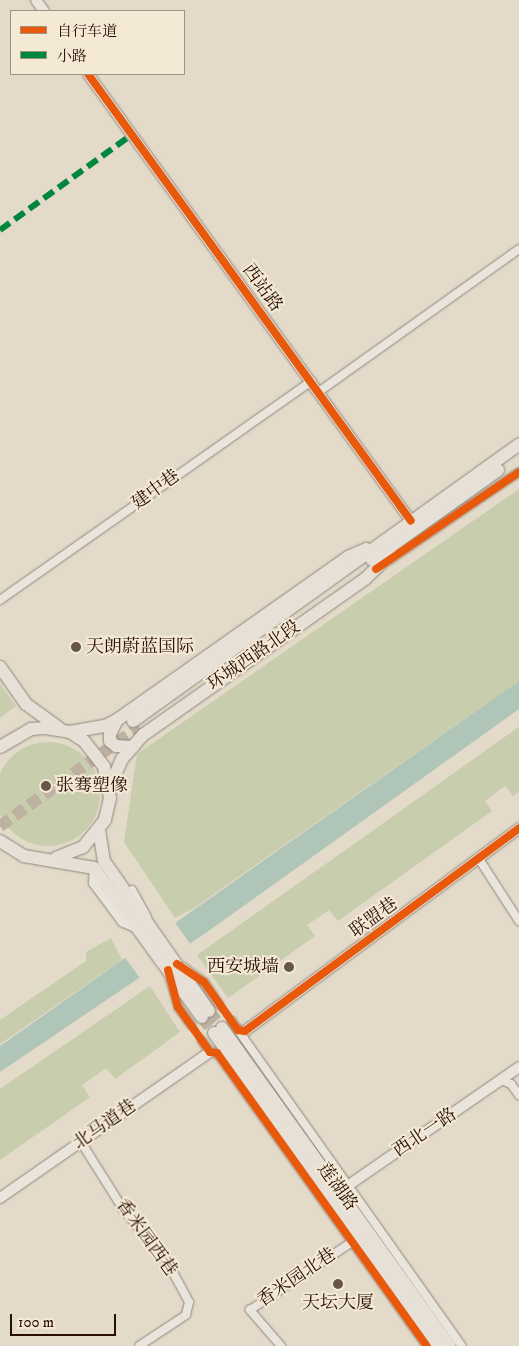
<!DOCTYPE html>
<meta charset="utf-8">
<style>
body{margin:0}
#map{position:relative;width:519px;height:1346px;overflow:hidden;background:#e3dac9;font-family:"IM FELL DW Pica","Noto Serif SC",serif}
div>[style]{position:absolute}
.green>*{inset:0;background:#c8cdad}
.round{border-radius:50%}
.water>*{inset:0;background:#afc5b7}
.pier>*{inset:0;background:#e3dac9;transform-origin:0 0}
.minor-tunnel>*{height:8px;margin-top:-4px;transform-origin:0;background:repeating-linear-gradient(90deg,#beb1a2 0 8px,transparent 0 12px)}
.primary-tunnel>*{height:12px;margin-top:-6px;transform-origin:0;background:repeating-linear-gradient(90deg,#beb1a2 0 12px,transparent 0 18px)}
.roads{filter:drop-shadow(0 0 1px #90887e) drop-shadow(0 0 1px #90887e)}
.minor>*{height:8px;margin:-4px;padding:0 4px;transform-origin:4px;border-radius:4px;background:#e9e4dc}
.tertiary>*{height:10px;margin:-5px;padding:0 5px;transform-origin:5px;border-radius:5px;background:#e9e4dc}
.primary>*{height:12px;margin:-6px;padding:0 6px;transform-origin:6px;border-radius:6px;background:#e6e0d6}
.quiet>*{height:6px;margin-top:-3px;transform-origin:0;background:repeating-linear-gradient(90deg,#00873e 0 12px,transparent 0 18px)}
.cycleway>*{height:8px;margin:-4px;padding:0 4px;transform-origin:4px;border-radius:4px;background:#e8590c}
.dots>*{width:14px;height:14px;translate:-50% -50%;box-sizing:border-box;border:2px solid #f4e9d5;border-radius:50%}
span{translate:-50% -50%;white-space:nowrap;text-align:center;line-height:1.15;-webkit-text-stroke:4px #f4e9d5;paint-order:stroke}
.street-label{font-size:18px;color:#280f05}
.poi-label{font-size:18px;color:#280f05}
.left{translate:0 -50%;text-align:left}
.right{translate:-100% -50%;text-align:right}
.legend{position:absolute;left:10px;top:10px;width:175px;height:65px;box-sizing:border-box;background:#f4e9d5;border:1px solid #a29282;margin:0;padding:6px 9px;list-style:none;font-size:15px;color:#280f05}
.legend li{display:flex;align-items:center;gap:10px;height:25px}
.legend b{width:25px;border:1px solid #a29282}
.scale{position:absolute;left:10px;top:1314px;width:106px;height:22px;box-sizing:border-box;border:2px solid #280f05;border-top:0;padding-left:6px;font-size:15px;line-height:18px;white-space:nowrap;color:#280f05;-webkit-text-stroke:4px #f4e9d5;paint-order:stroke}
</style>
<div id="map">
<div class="green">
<i style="clip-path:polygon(519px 489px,519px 681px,194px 908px,175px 918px,124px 842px,137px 754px)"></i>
<i style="clip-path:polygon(0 684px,16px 706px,0 718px)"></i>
<i style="clip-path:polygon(519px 727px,519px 792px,513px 796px,505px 786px,485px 801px,492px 811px,338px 921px,329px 910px,307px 925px,315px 936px,228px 998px,197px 955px)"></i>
<i class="round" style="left:-4px;top:742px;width:104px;height:104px"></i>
<i style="clip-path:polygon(111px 938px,122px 960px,0 1044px,0 1020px,86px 961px,86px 952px)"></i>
<i style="clip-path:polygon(150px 986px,180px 1032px,115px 1079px,106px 1068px,82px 1085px,90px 1097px,0 1160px,0 1089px)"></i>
</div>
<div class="water">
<i style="clip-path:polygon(519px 681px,519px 709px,207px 932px,0 1072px,0 1046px)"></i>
</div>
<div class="pier">
<i style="left:173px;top:920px;width:32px;height:61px;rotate:54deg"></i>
</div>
<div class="minor-tunnel">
<i style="left:219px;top:1004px;width:21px;rotate:53deg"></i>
<i style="left:191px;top:1025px;width:19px;rotate:55deg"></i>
</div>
<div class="primary-tunnel">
<i style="left:0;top:826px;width:171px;rotate:-35.5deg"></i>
<i style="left:209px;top:1011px;width:21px;rotate:53deg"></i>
<i style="left:202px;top:1017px;width:20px;rotate:53deg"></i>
</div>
<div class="roads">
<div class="minor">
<i style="left:320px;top:391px;width:244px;rotate:-35.5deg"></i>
<i style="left:388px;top:561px;width:158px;rotate:-34.2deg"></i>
<i style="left:0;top:600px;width:381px;rotate:-35.1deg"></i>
<i style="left:479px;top:859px;width:74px;rotate:57.2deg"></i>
<i style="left:94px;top:868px;width:15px;rotate:94deg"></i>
<i style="left:93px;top:883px;width:49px;rotate:53.4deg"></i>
<i style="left:122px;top:922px;width:14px;rotate:25deg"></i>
<i style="left:132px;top:890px;width:31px;rotate:61deg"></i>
<i style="left:183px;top:967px;width:26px;rotate:36deg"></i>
<i style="left:204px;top:982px;width:27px;rotate:56deg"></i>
<i style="left:169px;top:975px;width:33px;rotate:74deg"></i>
<i style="left:178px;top:1007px;width:22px;rotate:54deg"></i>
<i style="left:232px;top:1021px;width:11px;rotate:56deg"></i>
<i style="left:238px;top:1030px;width:5px;rotate:11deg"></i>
<i style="left:238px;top:1030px;width:387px;rotate:54.7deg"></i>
<i style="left:202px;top:1041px;width:14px;rotate:54deg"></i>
<i style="left:210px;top:1052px;width:7px;rotate:8deg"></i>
<i style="left:217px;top:1053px;width:360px;rotate:54.4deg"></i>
<i style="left:501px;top:1080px;width:11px;rotate:22deg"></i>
<i style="left:511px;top:1084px;width:14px;rotate:54deg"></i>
<i style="left:81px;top:1142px;width:79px;rotate:57.9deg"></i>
<i style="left:123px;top:1209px;width:72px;rotate:50.6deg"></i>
<i style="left:169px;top:1265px;width:42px;rotate:61.6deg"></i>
<i style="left:189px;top:1302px;width:13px;rotate:103deg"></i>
<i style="left:186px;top:1315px;width:56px;rotate:146.6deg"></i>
<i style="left:281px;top:1346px;width:48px;rotate:-130.7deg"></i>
<i style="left:250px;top:1310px;width:126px;rotate:-33.7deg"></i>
</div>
<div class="tertiary">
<i style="left:36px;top:0;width:14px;rotate:54deg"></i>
<i style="left:88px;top:74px;width:551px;rotate:54.15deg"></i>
<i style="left:245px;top:1031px;width:341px;rotate:-36.5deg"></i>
<i style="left:333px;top:1196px;width:226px;rotate:-34.7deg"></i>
<i style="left:0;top:1198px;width:256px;rotate:-34.8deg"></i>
</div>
<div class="primary">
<i style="left:372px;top:560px;width:155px;rotate:-35.5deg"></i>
<i style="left:0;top:667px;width:45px;rotate:54.9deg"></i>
<i style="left:26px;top:704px;width:41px;rotate:36deg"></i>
<i style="left:117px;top:720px;width:16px;rotate:117deg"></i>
<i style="left:110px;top:734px;width:7px;rotate:90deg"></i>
<i style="left:110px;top:741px;width:8px;rotate:40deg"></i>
<i style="left:116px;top:746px;width:17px;rotate:3deg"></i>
<i style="left:133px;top:721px;width:475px;rotate:-35.6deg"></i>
<i style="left:70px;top:732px;width:36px;rotate:-10deg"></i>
<i style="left:105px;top:726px;width:13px;rotate:-27deg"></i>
<i style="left:117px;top:720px;width:283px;rotate:-35.2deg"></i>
<i style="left:348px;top:557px;width:20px;rotate:-24deg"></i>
<i style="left:0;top:747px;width:36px;rotate:-30deg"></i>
<i style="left:31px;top:729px;width:14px;rotate:-4deg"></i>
<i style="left:45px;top:728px;width:25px;rotate:9deg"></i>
<i style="left:70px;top:732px;width:17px;rotate:33deg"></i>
<i style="left:84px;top:741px;width:33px;rotate:52deg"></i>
<i style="left:104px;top:767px;width:32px;rotate:79deg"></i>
<i style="left:110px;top:798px;width:23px;rotate:103deg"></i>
<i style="left:105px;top:820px;width:35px;rotate:129deg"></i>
<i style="left:83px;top:847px;width:29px;rotate:158deg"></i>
<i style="left:110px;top:786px;width:30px;rotate:-66deg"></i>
<i style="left:122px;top:759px;width:32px;rotate:-49deg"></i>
<i style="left:143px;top:735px;width:271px;rotate:-35.1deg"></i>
<i style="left:365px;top:579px;width:35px;rotate:-44deg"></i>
<i style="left:99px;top:830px;width:31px;rotate:81deg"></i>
<i style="left:104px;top:861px;width:183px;rotate:55deg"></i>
<i style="left:0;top:841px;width:28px;rotate:32deg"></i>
<i style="left:24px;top:856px;width:71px;rotate:9.7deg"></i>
<i style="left:94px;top:868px;width:184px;rotate:54.1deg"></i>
<i style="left:222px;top:1028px;width:391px;rotate:54.4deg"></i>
<i style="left:214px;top:1033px;width:384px;rotate:54.5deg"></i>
</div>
</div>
<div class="quiet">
<i style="left:0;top:230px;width:162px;rotate:-35.9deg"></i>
</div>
<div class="cycleway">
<i style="left:88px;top:74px;width:551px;rotate:54.15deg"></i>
<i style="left:376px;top:569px;width:173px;rotate:-34.1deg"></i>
<i style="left:177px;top:964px;width:32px;rotate:34deg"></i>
<i style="left:204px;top:982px;width:59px;rotate:54.7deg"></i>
<i style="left:238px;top:1030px;width:7px;rotate:8deg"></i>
<i style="left:245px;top:1031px;width:341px;rotate:-36.5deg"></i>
<i style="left:168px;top:970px;width:38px;rotate:75deg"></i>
<i style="left:178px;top:1007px;width:55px;rotate:54.6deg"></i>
<i style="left:210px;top:1052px;width:7px;rotate:8deg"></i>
<i style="left:217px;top:1053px;width:360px;rotate:54.4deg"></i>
</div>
<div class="dots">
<i style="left:76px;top:647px;background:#69564a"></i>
<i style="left:46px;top:786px;background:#69564a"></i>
<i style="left:289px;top:967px;background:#69564a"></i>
<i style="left:338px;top:1284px;background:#69564a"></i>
</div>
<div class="street-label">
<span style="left:262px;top:288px;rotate:54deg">西站路</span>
<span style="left:156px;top:490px;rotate:-36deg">建中巷</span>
<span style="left:254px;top:656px;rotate:-35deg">环城西路北段</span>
<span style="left:374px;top:918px;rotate:-36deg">联盟巷</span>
<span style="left:105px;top:1125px;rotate:-35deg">北马道巷</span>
<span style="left:425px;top:1133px;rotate:-34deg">西北一路</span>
<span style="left:337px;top:1187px;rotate:54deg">莲湖路</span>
<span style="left:146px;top:1238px;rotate:54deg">香米园西巷</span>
<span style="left:297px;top:1278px;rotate:-34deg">香米园北巷</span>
</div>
<div class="poi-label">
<span class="left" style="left:86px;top:647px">天朗蔚蓝国际</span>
<span class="left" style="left:56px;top:786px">张骞塑像</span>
<span class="right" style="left:279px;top:967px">西安城墙</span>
<span style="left:338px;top:1303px">天坛大厦</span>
</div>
<ul class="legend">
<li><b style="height:6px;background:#e8590c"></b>自行车道</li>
<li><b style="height:6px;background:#00873e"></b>小路</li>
</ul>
<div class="scale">100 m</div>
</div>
